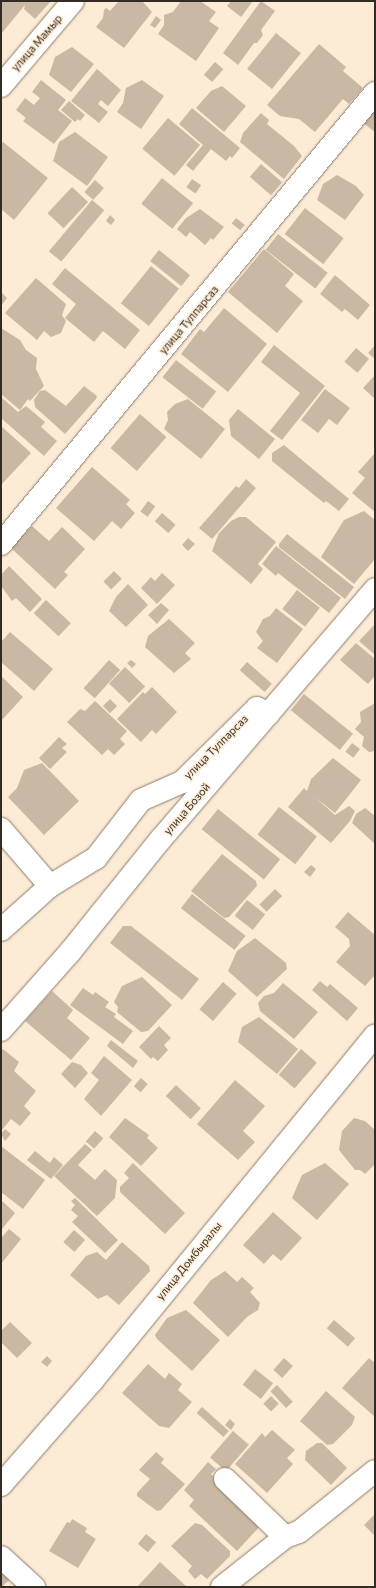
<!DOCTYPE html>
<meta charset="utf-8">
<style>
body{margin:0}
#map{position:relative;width:376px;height:1588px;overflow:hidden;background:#fcebd5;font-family:Commissioner,sans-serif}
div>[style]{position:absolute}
.building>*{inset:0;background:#c9b8a3;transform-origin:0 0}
.roads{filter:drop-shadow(0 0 1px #8b7c68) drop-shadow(0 0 1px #8b7c68)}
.minor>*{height:22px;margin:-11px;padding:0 11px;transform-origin:11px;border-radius:11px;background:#fff}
span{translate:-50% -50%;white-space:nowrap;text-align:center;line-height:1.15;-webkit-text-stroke:3px #fcebd5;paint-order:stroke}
.street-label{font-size:11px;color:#332c24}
.frame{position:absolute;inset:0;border:2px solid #332c24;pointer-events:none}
</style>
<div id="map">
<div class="building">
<i style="clip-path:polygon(1px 1px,51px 1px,35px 19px,24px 9px,25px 5px,1px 34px)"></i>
<i style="clip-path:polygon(119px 1px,142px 1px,152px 12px,124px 48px,96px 27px,103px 18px,104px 10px,106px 8px,110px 11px)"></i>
<i style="clip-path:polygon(181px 1px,200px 1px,216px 12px,209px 21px,219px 28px,196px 61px,158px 34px,164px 25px,164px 15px,173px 12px)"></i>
<i style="clip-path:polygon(231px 1px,253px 1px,241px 17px,227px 6px)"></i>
<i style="clip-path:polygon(261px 1px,275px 11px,261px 30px,263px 35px,257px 43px,254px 43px,238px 65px,223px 53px)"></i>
<i style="clip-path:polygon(156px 16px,161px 20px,155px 28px,150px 25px)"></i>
<i style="left:276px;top:33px;width:32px;height:46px;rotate:39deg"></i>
<i style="clip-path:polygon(319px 44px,346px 67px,343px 71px,363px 88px,349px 104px,343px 99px,315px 132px,299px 119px,280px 116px,267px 105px)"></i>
<i style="clip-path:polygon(72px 47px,94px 64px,71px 92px,49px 75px,55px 57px)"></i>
<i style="left:215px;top:62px;width:11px;height:17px;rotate:41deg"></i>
<i style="clip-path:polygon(97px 69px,121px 90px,108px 106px,101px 100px,98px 104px,108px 112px,99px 123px,71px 101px)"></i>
<i style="clip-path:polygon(41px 80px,66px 100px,58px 110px,72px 121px,54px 144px,23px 121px,26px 118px,16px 110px,25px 98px,34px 105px,40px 98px,32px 92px)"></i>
<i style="clip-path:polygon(142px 80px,164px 96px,141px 129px,117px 112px,123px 103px,126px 88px)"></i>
<i style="clip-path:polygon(222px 86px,246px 106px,224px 132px,196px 108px,211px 91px)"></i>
<i style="clip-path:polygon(69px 101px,85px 115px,80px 121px,78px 119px,75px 122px,61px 110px)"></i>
<i style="clip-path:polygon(375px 107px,375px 132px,363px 123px)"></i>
<i style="clip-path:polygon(192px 108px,240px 148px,232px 158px,230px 156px,226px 161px,211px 149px,193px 171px,186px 165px,203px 145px,179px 124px)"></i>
<i style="clip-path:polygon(261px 113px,269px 120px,267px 124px,294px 146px,302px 156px,284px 179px,240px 142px,243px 133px)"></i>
<i style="left:168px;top:118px;width:42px;height:40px;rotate:40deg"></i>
<i style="clip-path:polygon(75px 132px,108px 157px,87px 186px,53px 161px,59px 142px)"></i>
<i style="clip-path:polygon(3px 142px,48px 178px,14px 220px,1px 209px,1px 145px)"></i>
<i style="left:261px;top:164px;width:28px;height:17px;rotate:41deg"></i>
<i style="clip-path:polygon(337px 175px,356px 186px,364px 195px,345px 220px,317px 200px,323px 184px)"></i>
<i style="left:162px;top:178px;width:40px;height:33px;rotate:39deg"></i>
<i style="left:192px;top:179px;width:11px;height:10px;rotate:34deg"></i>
<i style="left:95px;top:180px;width:12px;height:16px;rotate:42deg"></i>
<i style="left:72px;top:187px;width:22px;height:36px;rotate:43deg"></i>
<i style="left:92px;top:200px;width:16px;height:67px;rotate:40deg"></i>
<i style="left:305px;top:208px;width:49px;height:33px;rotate:38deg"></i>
<i style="clip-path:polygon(200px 209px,224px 227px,213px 240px,211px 238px,205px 245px,190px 232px,186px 237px,177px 229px,186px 218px)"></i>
<i style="clip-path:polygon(110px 215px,115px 220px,111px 225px,106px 221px)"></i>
<i style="left:236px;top:218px;width:11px;height:7px;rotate:38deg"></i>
<i style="left:278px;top:234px;width:63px;height:20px;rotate:38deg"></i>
<i style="clip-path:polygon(264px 249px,294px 274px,285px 286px,303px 301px,277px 333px,228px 292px)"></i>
<i style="left:159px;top:250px;width:40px;height:14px;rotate:39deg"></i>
<i style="left:151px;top:266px;width:36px;height:48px;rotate:39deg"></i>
<i style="clip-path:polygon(65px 268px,140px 330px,125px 349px,103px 331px,94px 342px,65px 318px,76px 304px,52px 284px)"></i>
<i style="clip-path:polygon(335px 275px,370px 305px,358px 320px,345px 309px,342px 312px,320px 294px)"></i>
<i style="clip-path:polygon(36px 278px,66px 304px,62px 315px,66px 321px,61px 333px,51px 337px,44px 331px,37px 340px,5px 313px)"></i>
<i style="clip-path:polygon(1px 292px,7px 298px,1px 306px)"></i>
<i style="clip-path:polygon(224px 308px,267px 344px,228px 392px,181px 354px,200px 329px,204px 332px)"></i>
<i style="clip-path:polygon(1px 328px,20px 340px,26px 350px,37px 358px,36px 369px,44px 386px,30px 401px,28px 399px,20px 410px,1px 394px)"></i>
<i style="clip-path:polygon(274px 345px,325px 386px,282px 440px,270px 431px,300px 393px,261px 362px)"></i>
<i style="clip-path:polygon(375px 345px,375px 359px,368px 353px)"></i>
<i style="left:356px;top:348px;width:17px;height:18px;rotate:40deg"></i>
<i style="left:176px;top:360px;width:51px;height:22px;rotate:38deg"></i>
<i style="clip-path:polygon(375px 375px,375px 399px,363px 388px)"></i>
<i style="clip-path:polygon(84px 386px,97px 396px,96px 399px,65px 434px,35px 407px,34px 400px,40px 391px,45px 390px,66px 406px)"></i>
<i style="clip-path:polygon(325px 389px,350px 408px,337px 425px,329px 419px,318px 433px,301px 420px)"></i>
<i style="clip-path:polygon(1px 397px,18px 412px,26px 406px,45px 422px,41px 427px,57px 441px,44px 456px,1px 418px)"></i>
<i style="clip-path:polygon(188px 399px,225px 429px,201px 459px,164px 429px,168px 420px,167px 412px,175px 404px)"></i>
<i style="clip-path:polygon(238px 409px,275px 439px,259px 459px,231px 436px,229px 420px)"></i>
<i style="left:140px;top:414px;width:35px;height:45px;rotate:41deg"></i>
<i style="clip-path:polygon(1px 426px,31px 453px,1px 485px)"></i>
<i style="clip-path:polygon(284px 445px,349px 499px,339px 511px,326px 501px,324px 503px,272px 461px,272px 453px)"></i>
<i style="clip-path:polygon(374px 454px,375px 455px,375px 512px,352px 493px,365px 478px,358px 472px)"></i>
<i style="clip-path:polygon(92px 467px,130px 500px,126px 504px,135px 513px,121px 529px,112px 521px,94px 541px,56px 508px)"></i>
<i style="clip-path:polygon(246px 479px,256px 488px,212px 539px,199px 528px,236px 486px,239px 488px)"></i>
<i style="left:148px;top:501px;width:9px;height:13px;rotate:36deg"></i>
<i style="clip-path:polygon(364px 511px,375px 520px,375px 559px,354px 584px,321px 557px,344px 520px)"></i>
<i style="left:162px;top:513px;width:18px;height:11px;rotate:41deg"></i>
<i style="clip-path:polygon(239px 517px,246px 517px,276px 542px,258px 564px,263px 569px,251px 584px,212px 551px,219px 533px,231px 521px)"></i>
<i style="clip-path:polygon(32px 526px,49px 541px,62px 527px,85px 549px,64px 572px,68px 575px,55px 589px,11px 548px)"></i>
<i style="clip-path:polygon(287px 534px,354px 587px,345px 599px,279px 547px,279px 544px)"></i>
<i style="clip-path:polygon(188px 538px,195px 544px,188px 551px,182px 545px)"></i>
<i style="clip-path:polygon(276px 546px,341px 598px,329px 613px,278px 573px,276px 576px,262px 564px)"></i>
<i style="clip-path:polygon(9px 566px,42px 599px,30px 612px,16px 598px,12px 601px,1px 586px,1px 575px)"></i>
<i style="left:114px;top:571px;width:11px;height:15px;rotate:45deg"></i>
<i style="clip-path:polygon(162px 573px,175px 585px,157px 604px,141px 588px,151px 577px,155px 581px)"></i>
<i style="clip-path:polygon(128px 584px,148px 605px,126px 627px,109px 611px,116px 597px)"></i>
<i style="left:297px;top:590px;width:29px;height:24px;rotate:38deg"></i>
<i style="left:46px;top:600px;width:34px;height:18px;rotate:43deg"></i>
<i style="clip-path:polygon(161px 603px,169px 610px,157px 624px,148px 615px)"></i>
<i style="clip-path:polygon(276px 608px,303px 629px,277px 663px,257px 648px,263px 641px,256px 632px,263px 619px,270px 616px)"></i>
<i style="clip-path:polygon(169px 619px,195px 643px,185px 653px,191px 659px,174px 673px,145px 647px,148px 636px)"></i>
<i style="clip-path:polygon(375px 624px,375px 655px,359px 641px)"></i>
<i style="clip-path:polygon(10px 632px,53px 669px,34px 691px,1px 662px,1px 642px)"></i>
<i style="clip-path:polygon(356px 643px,375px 659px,375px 676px,368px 684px,340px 660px)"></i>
<i style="left:109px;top:660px;width:15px;height:38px;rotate:42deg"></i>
<i style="clip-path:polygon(131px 660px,136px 664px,132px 668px,127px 663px)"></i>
<i style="left:247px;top:662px;width:33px;height:11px;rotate:41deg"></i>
<i style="left:125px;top:667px;width:28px;height:23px;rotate:44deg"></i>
<i style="clip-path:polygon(1px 676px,23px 697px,1px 721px)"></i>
<i style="clip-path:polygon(152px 687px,177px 712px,156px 734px,152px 730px,141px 742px,117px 719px,143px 692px,145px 694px)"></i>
<i style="left:304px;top:694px;width:63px;height:21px;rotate:39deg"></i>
<i style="left:110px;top:699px;width:10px;height:10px;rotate:45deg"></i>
<i style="clip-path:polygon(95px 701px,127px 731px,120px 739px,125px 744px,114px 755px,108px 749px,102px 755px,67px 722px,80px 709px,85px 711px)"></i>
<i style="clip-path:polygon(375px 703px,375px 751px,369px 752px,362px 746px,364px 737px,355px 729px,361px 722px,360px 712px)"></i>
<i style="clip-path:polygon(59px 737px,67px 744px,62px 748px,67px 752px,50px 769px,39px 758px)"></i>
<i style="left:352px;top:743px;width:10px;height:11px;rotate:37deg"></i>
<i style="clip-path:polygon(333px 758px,361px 780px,335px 813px,315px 797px,335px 815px,349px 806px,355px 811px,350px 821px,331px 843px,288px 807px,304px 788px,307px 791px,311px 779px)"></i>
<i style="clip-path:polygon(42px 763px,79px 801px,44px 835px,8px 797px,17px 788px,24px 770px)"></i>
<i style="left:279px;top:807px;width:48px;height:35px;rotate:38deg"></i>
<i style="clip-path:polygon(365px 808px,375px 816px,375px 844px,352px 823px,356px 814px)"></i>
<i style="left:218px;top:809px;width:80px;height:26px;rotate:39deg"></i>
<i style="clip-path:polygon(222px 854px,256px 881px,257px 886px,229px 917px,224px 918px,191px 891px)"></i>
<i style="clip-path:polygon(311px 865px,316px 869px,310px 877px,304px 872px)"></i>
<i style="left:275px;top:889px;width:10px;height:22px;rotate:45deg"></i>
<i style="left:192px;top:894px;width:68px;height:18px;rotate:38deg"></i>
<i style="left:247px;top:900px;width:23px;height:20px;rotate:38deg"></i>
<i style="clip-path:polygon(348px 912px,375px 935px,375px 975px,365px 986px,336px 962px,350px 946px,349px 939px,335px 927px)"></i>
<i style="clip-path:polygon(123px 926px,131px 926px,199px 979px,182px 1000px,110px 943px)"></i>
<i style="clip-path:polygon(255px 938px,286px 963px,287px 969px,257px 997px,228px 971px,237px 951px)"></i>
<i style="clip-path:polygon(142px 977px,172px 1005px,148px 1031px,141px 1032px,117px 1012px,118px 1007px,114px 1002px,122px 986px)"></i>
<i style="clip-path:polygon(320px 981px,327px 987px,330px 984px,358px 1008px,347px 1021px,312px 990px)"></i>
<i style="left:223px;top:982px;width:18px;height:36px;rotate:41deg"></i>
<i style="clip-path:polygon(283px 983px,318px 1012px,294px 1039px,260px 1011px,258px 1003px,264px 996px,274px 993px)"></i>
<i style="clip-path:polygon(83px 988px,93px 995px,95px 992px,109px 1002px,105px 1007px,116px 1014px,114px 1017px,133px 1031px,123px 1044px,70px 1005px)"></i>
<i style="clip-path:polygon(52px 991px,73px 1010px,67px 1018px,90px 1038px,71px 1060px,25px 1021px)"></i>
<i style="clip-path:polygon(259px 1017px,298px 1049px,277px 1074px,238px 1042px,242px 1027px)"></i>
<i style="clip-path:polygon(159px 1026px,171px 1038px,164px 1045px,168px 1050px,158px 1061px,153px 1057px,151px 1059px,139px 1047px)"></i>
<i style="clip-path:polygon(111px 1040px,138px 1061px,133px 1068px,107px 1046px)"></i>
<i style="clip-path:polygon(3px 1049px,19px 1062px,14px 1071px,36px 1091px,24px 1106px,31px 1113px,20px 1126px,11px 1119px,1px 1131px,1px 1051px)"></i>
<i style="left:301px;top:1049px;width:21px;height:34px;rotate:41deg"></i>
<i style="clip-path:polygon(104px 1056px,132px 1080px,101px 1116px,84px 1099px,99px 1080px,91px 1073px)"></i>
<i style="clip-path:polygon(72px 1062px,81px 1065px,88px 1073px,75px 1088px,61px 1074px)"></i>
<i style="left:141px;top:1078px;width:9px;height:11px;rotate:41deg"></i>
<i style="clip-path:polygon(235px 1080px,265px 1106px,243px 1131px,255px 1142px,238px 1160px,197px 1124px)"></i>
<i style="left:176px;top:1085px;width:34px;height:15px;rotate:43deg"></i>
<i style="clip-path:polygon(125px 1118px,149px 1135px,147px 1138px,158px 1148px,141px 1166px,109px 1137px)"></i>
<i style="clip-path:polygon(354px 1118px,365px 1121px,375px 1130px,375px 1164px,365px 1174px,360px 1170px,355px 1170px,339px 1150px,342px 1131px)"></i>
<i style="clip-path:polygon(5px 1129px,11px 1134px,5px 1141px,1px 1134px)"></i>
<i style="left:95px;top:1131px;width:11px;height:14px;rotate:41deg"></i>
<i style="clip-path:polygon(85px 1144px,92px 1150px,78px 1165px,95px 1180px,105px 1169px,117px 1180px,115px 1198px,97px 1216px,54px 1176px)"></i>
<i style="clip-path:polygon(1px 1146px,45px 1180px,23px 1209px,1px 1192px)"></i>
<i style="clip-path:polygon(35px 1151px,50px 1163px,54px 1157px,63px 1165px,51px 1179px,27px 1160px)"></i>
<i style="clip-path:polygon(133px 1163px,185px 1213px,165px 1234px,120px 1192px,120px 1187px,129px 1178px,124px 1173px)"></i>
<i style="clip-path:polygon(325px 1163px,349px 1184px,317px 1220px,292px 1198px,302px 1175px)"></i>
<i style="clip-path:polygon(75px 1198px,118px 1240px,105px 1253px,72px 1222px,78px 1216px,71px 1210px,75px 1205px,71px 1201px)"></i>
<i style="clip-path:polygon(1px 1200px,15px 1213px,2px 1229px,1px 1228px)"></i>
<i style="clip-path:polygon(273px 1212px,302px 1238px,281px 1261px,273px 1254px,264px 1264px,243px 1245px)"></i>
<i style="clip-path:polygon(9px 1229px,21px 1239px,1px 1264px,1px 1238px)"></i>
<i style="left:74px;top:1230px;width:15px;height:16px;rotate:42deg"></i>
<i style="clip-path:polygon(122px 1242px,149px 1266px,150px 1271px,119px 1305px,107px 1295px,98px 1299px,70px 1275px,86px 1256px,97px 1252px,106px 1260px)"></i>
<i style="clip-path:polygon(225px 1271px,237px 1282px,242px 1277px,254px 1288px,250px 1292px,260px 1303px,258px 1310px,247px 1317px,228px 1337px,193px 1303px,211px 1280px)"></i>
<i style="clip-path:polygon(186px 1310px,220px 1340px,192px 1371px,157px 1339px,155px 1335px,167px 1318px)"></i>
<i style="left:334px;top:1320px;width:28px;height:11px;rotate:41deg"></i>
<i style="clip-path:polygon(10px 1322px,32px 1343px,17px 1358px,1px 1342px,1px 1331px)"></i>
<i style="clip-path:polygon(47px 1356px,52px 1361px,47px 1367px,41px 1362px)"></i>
<i style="left:284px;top:1358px;width:12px;height:16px;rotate:42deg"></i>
<i style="clip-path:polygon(369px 1358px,375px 1363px,375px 1417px,342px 1388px)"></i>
<i style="clip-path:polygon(148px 1364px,165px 1379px,169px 1373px,182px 1384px,178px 1390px,192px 1402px,169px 1428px,159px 1426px,122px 1393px)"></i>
<i style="left:255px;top:1369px;width:23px;height:20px;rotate:38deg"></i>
<i style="left:277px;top:1385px;width:23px;height:9px;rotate:47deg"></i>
<i style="clip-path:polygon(326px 1391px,355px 1417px,352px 1425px,333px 1444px,327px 1445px,300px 1421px)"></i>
<i style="left:271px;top:1396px;width:11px;height:11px;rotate:45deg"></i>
<i style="left:202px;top:1407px;width:36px;height:8px;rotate:42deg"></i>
<i style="clip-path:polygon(230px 1419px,235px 1424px,231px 1430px,225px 1425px)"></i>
<i style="clip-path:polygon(272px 1430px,295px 1450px,287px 1458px,293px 1464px,267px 1493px,235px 1464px,262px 1433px,265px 1437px)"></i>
<i style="left:233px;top:1431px;width:21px;height:35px;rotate:41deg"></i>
<i style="clip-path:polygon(317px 1443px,322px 1443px,347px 1468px,331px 1485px,305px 1460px,306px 1451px)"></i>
<i style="clip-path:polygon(156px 1452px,164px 1459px,161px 1463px,185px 1484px,161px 1510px,157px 1511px,137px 1496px,137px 1493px,150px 1479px,139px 1470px)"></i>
<i style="clip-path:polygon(208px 1462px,216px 1469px,211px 1474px,263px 1523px,237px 1551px,189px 1506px,194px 1500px,184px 1490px)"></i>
<i style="clip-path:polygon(375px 1514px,375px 1536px,364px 1525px)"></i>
<i style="clip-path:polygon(72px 1519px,87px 1528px,85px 1532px,96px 1539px,78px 1568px,49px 1551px,67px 1522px,70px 1523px)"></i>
<i style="clip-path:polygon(195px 1523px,202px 1525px,230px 1551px,230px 1556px,207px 1579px,201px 1574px,195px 1579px,188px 1571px,192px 1566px,171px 1546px)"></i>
<i style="left:146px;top:1534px;width:13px;height:13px;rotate:39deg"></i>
<i style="clip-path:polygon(160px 1562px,187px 1587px,137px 1587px)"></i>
<i style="clip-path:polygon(1px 1571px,10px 1579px,2px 1587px,1px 1587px)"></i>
</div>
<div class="roads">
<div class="minor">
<i style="left:1px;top:86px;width:111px;rotate:-49.7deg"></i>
<i style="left:1px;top:544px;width:586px;rotate:-50.33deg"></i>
<i style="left:1px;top:829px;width:75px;rotate:49.3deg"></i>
<i style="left:1px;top:930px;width:66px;rotate:-41.9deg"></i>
<i style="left:50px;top:886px;width:54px;rotate:-31.3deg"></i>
<i style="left:96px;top:858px;width:73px;rotate:-52.2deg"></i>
<i style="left:141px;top:800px;width:45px;rotate:-23.7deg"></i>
<i style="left:182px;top:782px;width:105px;rotate:-44.6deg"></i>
<i style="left:257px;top:708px;width:13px;rotate:27deg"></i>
<i style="left:1px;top:1030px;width:104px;rotate:-48.5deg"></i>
<i style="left:70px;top:952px;width:145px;rotate:-51.2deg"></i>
<i style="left:161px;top:839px;width:329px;rotate:-49.4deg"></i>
<i style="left:225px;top:1479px;width:83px;rotate:44deg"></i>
<i style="left:285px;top:1537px;width:15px;rotate:-20deg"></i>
<i style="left:299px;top:1532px;width:97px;rotate:-38.8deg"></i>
<i style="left:1px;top:1485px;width:140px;rotate:-48.8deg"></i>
<i style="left:93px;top:1380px;width:445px;rotate:-50.7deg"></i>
<i style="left:1px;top:1557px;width:45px;rotate:42.3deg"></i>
<i style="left:222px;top:1587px;width:80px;rotate:-38.4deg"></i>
</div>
</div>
<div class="street-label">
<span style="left:37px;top:43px;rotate:-49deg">улица Мамыр</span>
<span style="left:189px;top:320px;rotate:-50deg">улица Тулпарсаз</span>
<span style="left:216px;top:747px;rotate:-45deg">улица Тулпарсаз</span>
<span style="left:187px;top:809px;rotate:-49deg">улица Бозой</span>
<span style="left:189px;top:1261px;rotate:-51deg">улица Домбыралы</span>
</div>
<div class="frame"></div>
</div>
